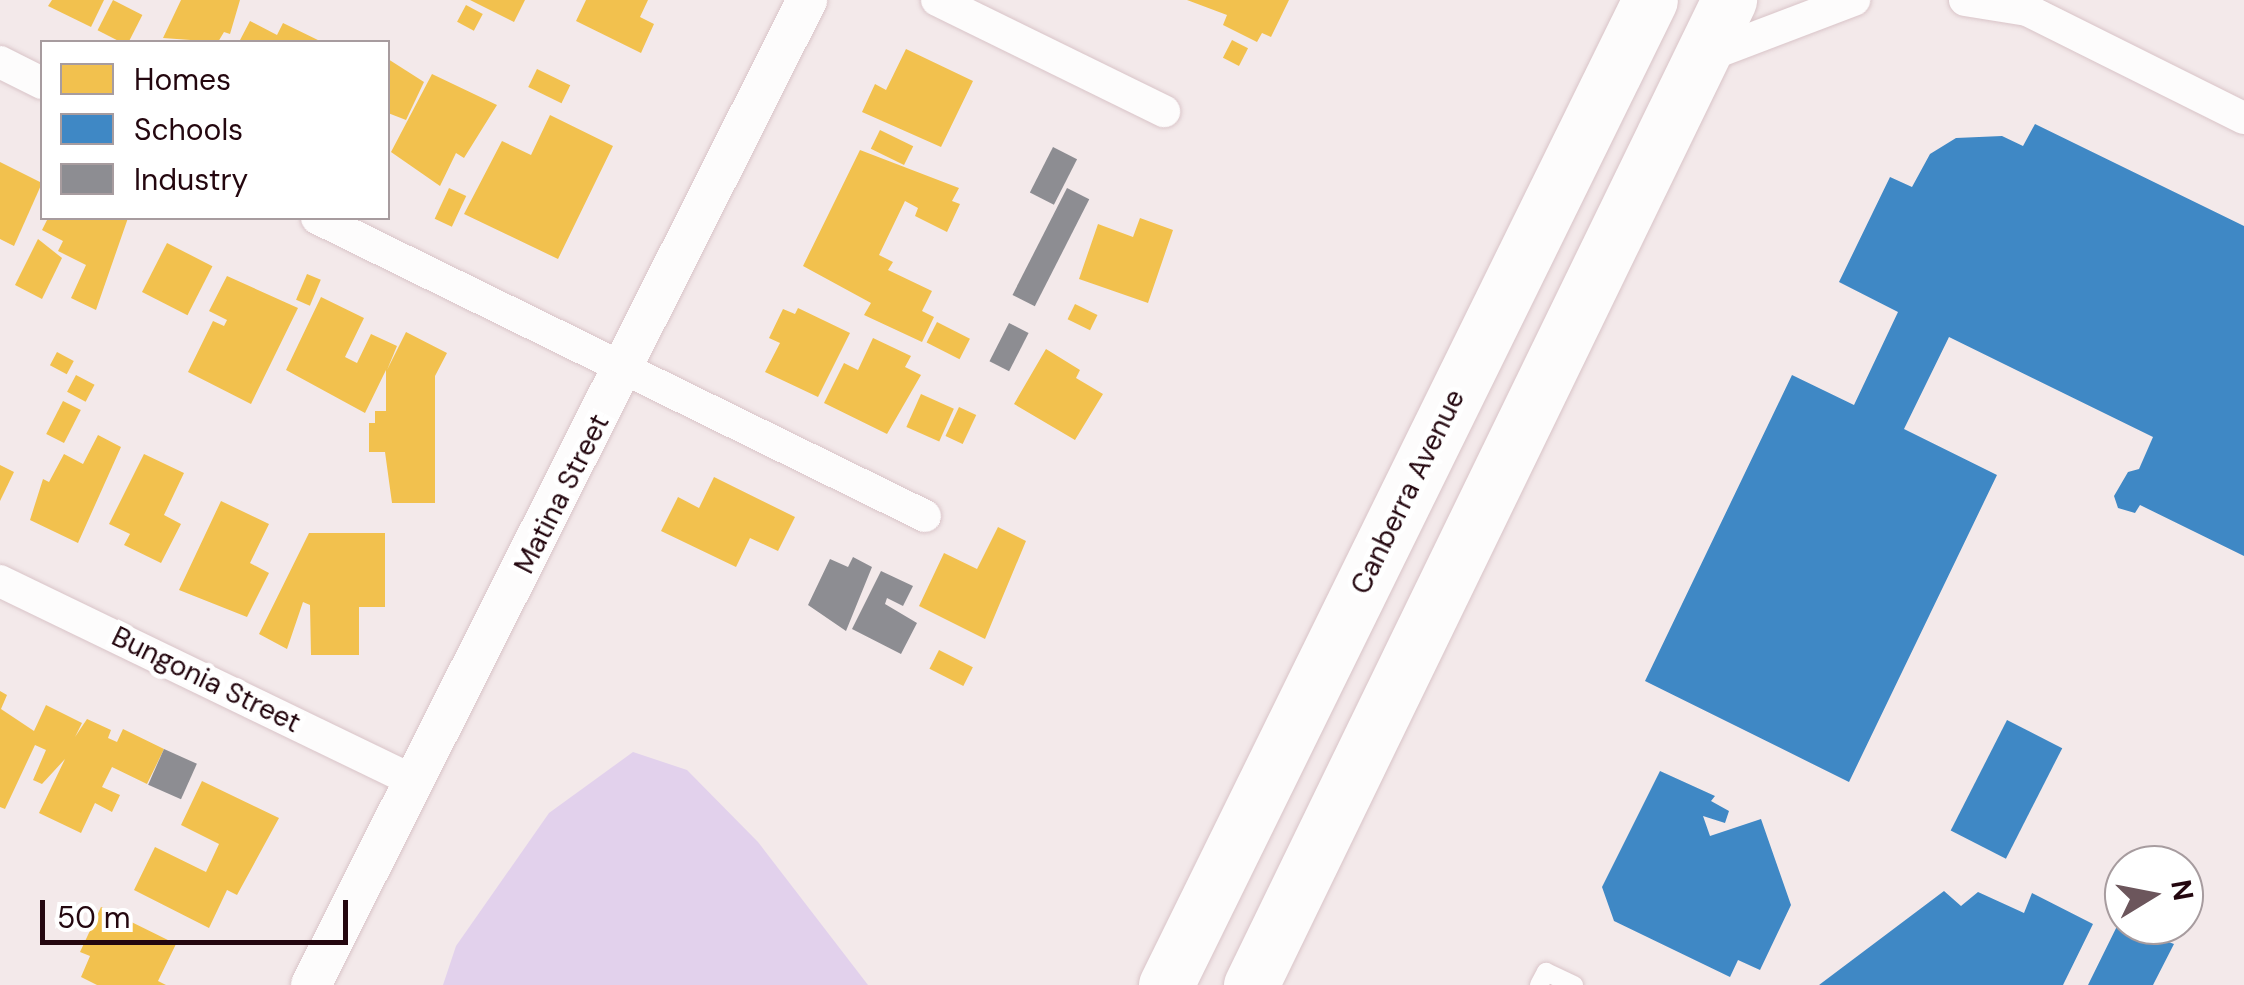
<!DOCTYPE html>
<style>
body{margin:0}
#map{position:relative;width:2244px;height:985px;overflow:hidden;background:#f3e9ea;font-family:"DM Sans",sans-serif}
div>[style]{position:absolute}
.green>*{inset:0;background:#e2d1ec}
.homes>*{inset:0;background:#f2c14e;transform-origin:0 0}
.schools>*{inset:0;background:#3f88c5;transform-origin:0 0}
.industry>*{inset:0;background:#8d8d92;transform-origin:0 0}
.roads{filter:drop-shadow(0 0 2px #d9c4c8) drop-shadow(0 0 2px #d9c4c8)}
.service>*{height:18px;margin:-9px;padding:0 9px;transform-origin:9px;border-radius:9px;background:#fdfcfc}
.minor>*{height:32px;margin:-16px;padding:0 16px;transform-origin:16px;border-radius:16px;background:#fdfcfc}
.tertiary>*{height:40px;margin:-20px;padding:0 20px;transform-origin:20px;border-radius:20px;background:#fdfcfc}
.trunk>*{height:55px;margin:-27.5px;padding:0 27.5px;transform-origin:27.5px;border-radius:27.5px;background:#fdfcfc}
span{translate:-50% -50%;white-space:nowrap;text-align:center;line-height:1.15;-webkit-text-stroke:10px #fff;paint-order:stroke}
.street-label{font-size:28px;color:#24070f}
.legend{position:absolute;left:40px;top:40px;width:350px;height:180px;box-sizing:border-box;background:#fff;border:2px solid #a79c9f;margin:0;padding:12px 18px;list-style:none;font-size:30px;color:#24070f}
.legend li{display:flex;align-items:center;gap:20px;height:50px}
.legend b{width:50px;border:2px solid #a79c9f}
.north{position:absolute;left:2104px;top:845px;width:100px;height:100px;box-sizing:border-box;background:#fff;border:2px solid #a79c9f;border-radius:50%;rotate:80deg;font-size:28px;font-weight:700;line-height:40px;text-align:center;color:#24070f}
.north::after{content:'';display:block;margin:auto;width:35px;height:45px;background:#6c565c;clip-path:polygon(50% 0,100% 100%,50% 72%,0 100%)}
.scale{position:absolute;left:40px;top:900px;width:308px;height:45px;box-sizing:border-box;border:5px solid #24070f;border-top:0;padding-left:12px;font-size:30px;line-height:35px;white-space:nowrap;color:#24070f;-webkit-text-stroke:8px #fff;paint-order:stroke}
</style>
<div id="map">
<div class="green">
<i style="clip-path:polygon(633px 752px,687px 770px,758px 842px,868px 985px,443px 985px,456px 946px,549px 813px)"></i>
</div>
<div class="homes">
<i style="clip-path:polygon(52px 0,104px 0,91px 27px,48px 6px)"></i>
<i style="left:113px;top:0;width:33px;height:34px;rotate:27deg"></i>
<i style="clip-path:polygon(181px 0,240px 0,230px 34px,224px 32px,218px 42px,163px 38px)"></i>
<i style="clip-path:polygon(470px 0,525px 0,514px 22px)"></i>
<i style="clip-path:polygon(586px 0,648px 0,640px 17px,654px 24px,641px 53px,576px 21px)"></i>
<i style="clip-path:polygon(1187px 0,1289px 0,1271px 37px,1262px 33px,1257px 42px,1223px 25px,1227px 15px)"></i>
<i style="left:466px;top:5px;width:19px;height:19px;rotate:28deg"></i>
<i style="clip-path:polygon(250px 21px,277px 35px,283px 23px,322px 42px,239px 42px)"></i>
<i style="left:1232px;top:40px;width:18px;height:20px;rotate:27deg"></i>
<i style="clip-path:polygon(906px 49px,973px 81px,941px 147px,862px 112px,875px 84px,886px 90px)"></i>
<i style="clip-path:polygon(388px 59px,424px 82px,406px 120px,388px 113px)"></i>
<i style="left:537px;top:69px;width:37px;height:20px;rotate:26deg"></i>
<i style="clip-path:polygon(432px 74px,497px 105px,464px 158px,456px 153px,440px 186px,391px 152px)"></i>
<i style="clip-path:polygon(550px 115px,613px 146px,558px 259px,464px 214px,502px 141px,531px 155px)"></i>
<i style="left:880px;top:130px;width:37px;height:21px;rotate:26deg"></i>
<i style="clip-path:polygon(860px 150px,959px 188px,952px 201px,960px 204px,947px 232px,915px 216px,918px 208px,905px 201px,879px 255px,893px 262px,888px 270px,932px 291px,922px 311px,934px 317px,922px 342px,864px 315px,871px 303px,803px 266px)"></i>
<i style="clip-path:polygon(0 162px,42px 183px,14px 246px,0 239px)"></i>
<i style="left:449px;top:188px;width:19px;height:34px;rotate:25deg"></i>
<i style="clip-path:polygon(48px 218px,128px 218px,96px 310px,71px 298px,86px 265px,58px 251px,63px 241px,42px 230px)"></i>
<i style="clip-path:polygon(1140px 218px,1173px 230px,1148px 303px,1079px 279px,1098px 224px,1133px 237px)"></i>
<i style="clip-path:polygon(38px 239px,62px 258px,42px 299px,15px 285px)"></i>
<i style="left:167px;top:243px;width:51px;height:55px;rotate:27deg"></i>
<i style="left:307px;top:274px;width:15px;height:28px;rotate:23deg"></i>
<i style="clip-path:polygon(227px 276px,298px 308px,251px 404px,188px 372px,213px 321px,224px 326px,227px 320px,209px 311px)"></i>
<i style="clip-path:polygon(321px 297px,364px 318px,345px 357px,357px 363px,371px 334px,397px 346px,387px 370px,406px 332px,447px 353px,435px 376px,435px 503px,392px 503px,385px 452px,369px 452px,369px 423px,375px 423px,375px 411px,386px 411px,386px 370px,365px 413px,286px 370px)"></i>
<i style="left:1075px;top:304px;width:25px;height:17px;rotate:26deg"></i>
<i style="clip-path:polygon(798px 308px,850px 333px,818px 397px,765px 372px,780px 343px,769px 338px,783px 309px,795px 314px)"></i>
<i style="left:937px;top:322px;width:37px;height:23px;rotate:27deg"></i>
<i style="clip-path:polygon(873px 338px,911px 356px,905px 367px,921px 375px,887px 434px,824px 403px,844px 363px,858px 370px)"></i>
<i style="clip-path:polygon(1046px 349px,1080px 370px,1076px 378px,1103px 394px,1075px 440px,1014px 404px)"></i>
<i style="left:57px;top:352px;width:19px;height:15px;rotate:28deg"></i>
<i style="left:76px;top:375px;width:21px;height:19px;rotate:28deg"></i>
<i style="left:921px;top:394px;width:36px;height:36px;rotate:24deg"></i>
<i style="left:63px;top:401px;width:20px;height:37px;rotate:27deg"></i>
<i style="left:959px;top:407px;width:19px;height:32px;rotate:25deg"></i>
<i style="clip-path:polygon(98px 435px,121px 447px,78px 543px,30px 520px,43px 479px,49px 482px,64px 454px,83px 464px)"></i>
<i style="clip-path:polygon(144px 454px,184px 473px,164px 515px,181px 524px,161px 563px,124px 545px,130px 534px,109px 524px)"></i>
<i style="clip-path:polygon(0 465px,14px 472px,0 501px)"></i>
<i style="clip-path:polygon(714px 477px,795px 517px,778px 551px,750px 538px,736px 567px,661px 531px,678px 497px,699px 508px)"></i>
<i style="clip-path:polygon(221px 501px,269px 524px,250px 563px,269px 573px,247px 617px,179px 590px)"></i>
<i style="clip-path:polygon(998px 527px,1026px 541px,985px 639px,919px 606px,944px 553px,977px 569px)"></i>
<i style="clip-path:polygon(309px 533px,385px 533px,385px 607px,359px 607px,359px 655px,311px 655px,310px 605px,303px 602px,287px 649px,259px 634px)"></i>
<i style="left:939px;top:650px;width:38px;height:21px;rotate:27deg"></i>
<i style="clip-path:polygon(0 691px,7px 695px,1px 709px,34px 731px,46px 705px,82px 723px,75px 737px,87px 719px,111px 730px,108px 738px,117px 742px,123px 729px,164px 749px,147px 784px,112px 767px,102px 787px,120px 795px,112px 812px,95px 803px,81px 833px,39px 813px,65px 759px,42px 784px,33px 780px,46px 750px,35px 745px,5px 809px,0 807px)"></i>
<i style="clip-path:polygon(202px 781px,279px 818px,237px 895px,227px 890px,209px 928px,134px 890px,155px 847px,206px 872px,219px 844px,181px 825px)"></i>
<i style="clip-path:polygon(101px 907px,176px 944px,158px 981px,166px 985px,97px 985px,81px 977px,90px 956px,80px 952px)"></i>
</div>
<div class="schools">
<i style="clip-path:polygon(2035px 124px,2244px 226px,2244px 556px,2140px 505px,2135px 513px,2118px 508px,2114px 496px,2128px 472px,2139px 469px,2153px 437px,1949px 337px,1904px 429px,1997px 475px,1849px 782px,1645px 681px,1792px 375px,1854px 405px,1898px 312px,1839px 282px,1890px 177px,1912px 187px,1930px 154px,1956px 138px,2002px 136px,2023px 146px)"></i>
<i style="left:2007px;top:720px;width:62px;height:124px;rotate:27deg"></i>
<i style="clip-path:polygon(1660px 771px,1715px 796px,1711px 801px,1729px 811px,1725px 823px,1703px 816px,1710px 836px,1761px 819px,1791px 905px,1760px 970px,1738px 960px,1730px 977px,1614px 921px,1602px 887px)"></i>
<i style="clip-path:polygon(1944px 891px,1961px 906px,1978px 892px,2024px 913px,2032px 893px,2093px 924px,2063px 985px,1819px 985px)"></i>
<i style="clip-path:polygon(2124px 912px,2124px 925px,2174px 944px,2153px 985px,2088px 985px)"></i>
</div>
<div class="industry">
<i style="left:1053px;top:147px;width:27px;height:51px;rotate:27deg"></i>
<i style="left:1067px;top:188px;width:25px;height:120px;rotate:27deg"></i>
<i style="left:1009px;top:323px;width:22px;height:43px;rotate:27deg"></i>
<i style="clip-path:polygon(853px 557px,872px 567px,846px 631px,808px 605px,830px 559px,848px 567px)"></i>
<i style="clip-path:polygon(881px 571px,913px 586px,903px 606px,887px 598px,885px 604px,917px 623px,901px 654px,852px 629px)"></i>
<i style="left:164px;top:749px;width:36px;height:39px;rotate:24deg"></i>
</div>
<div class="roads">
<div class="service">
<i style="left:1539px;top:985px;width:15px;rotate:-62deg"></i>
<i style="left:1546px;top:972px;width:31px;rotate:25deg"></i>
</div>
<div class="minor">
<i style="left:937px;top:0;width:253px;rotate:26.1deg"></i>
<i style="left:1965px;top:0;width:63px;rotate:9.2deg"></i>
<i style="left:2027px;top:10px;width:242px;rotate:26.5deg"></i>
<i style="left:1701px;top:58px;width:164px;rotate:-20.8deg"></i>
<i style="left:0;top:62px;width:47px;rotate:26.6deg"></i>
<i style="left:317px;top:218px;width:677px;rotate:26.11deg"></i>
<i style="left:0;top:581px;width:457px;rotate:25.8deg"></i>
</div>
<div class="tertiary">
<i style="left:311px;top:985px;width:1103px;rotate:-63.27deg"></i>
</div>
<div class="trunk">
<i style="left:1166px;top:985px;width:1097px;rotate:-63.83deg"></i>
<i style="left:1251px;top:985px;width:1095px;rotate:-64.11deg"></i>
</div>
</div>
<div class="street-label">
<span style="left:1408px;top:492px;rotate:-64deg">Canberra Avenue</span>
<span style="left:562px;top:494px;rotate:-63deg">Matina Street</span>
<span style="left:206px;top:680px;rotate:26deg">Bungonia Street</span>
</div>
<ul class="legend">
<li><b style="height:28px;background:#f2c14e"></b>Homes</li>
<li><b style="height:28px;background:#3f88c5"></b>Schools</li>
<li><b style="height:28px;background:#8d8d92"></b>Industry</li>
</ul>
<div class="north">N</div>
<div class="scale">50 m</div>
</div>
